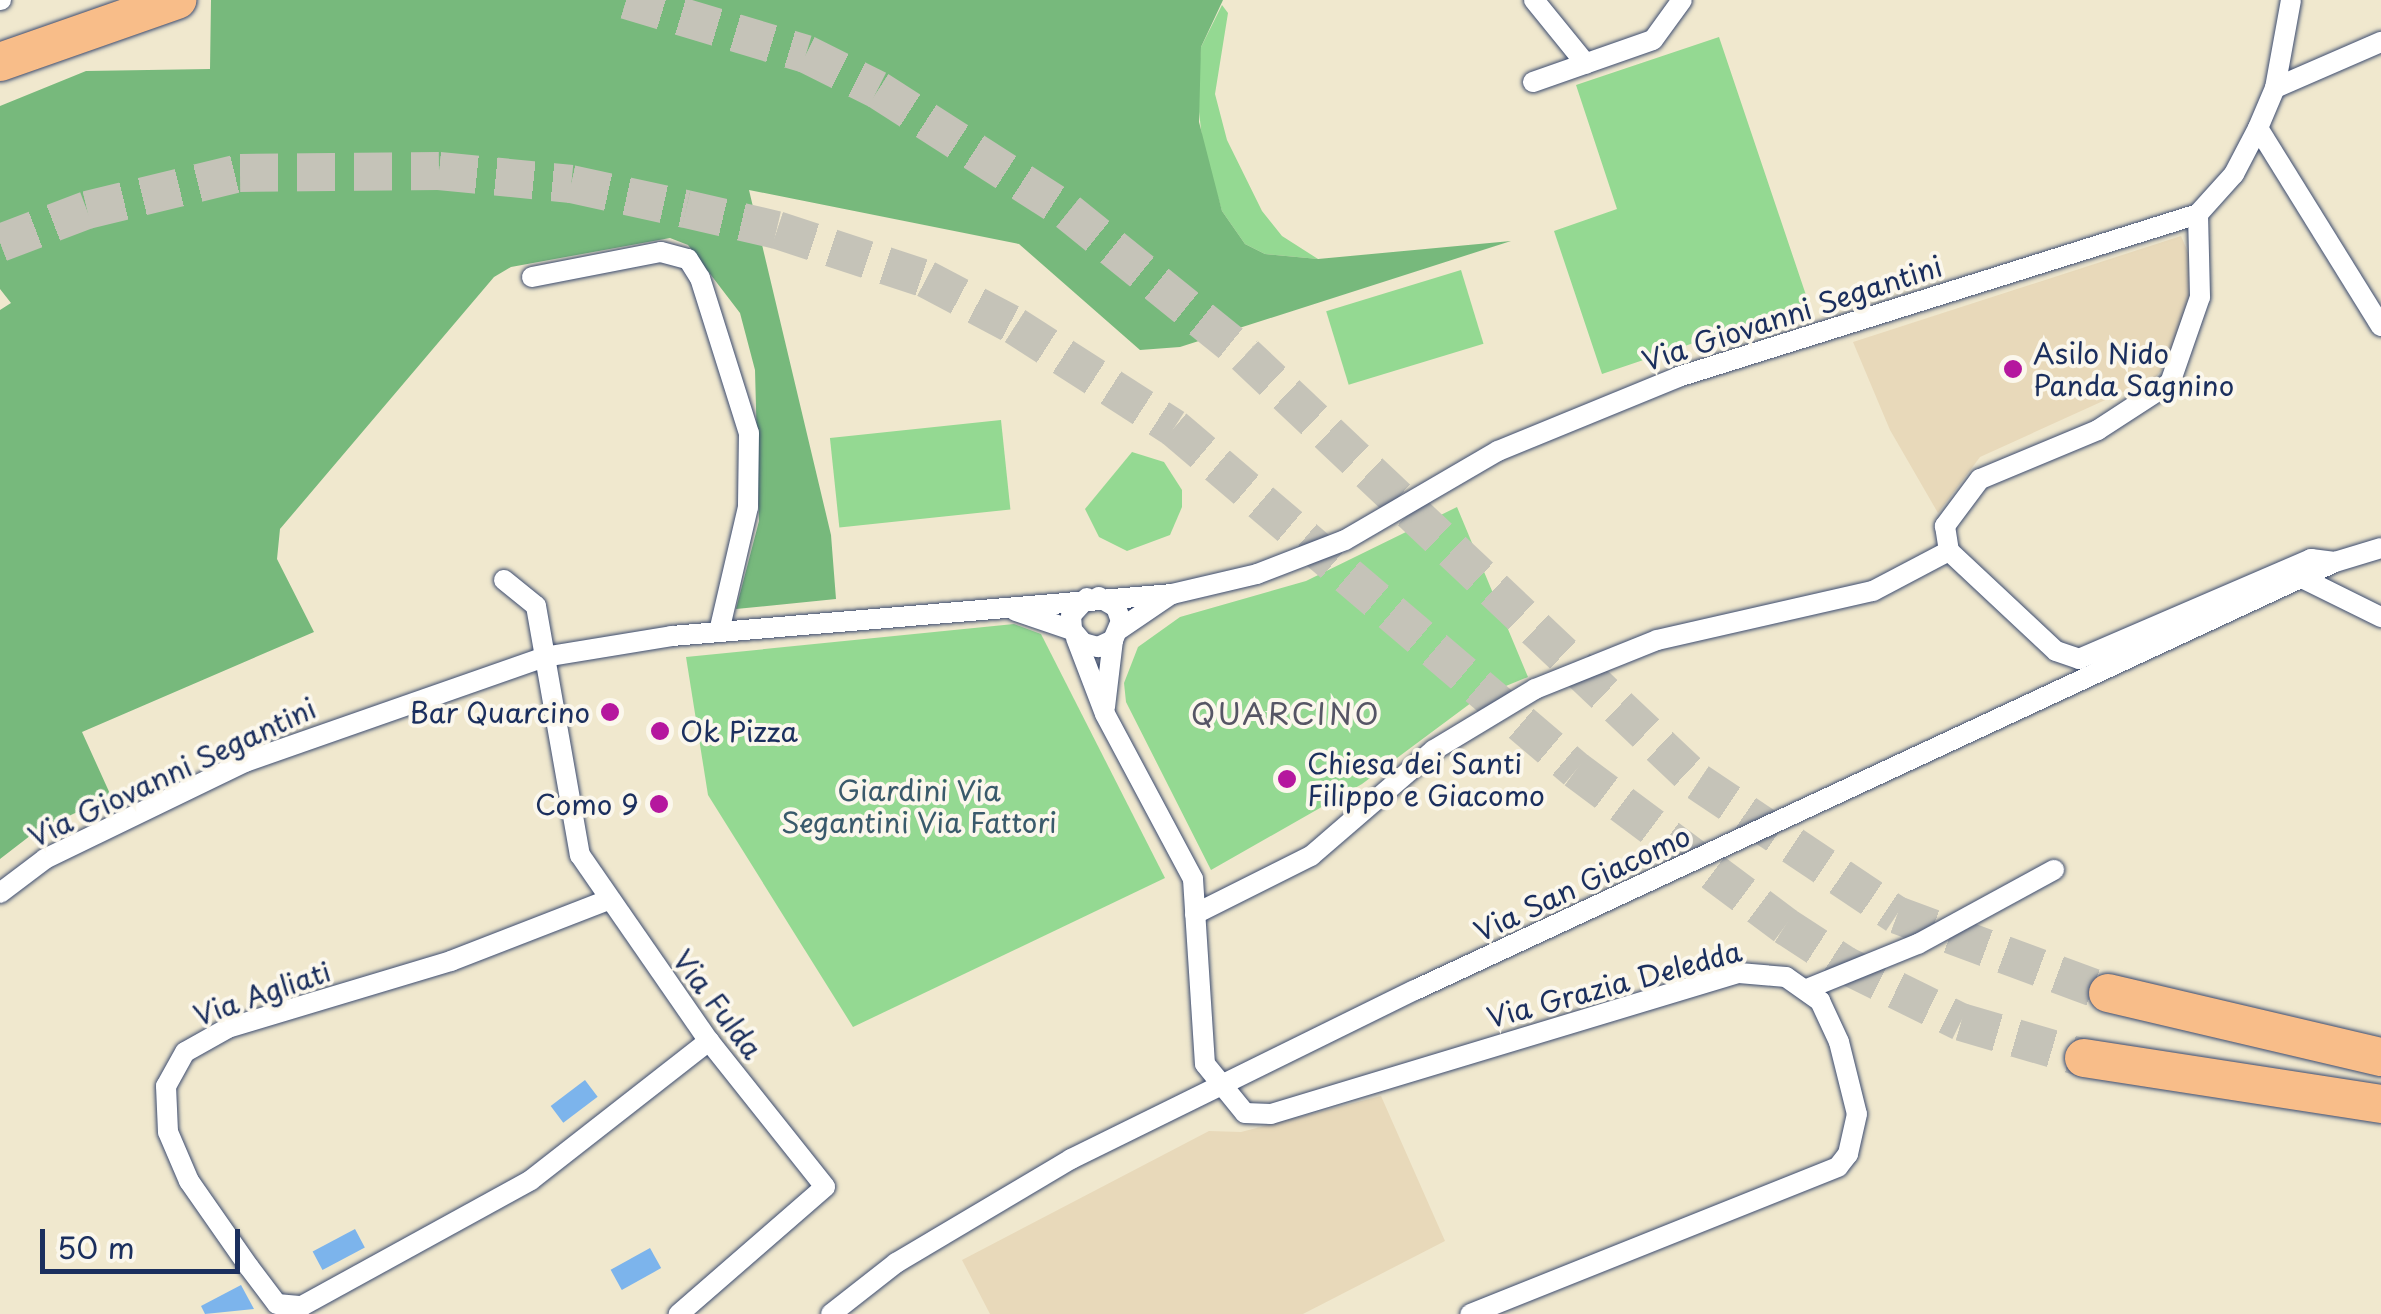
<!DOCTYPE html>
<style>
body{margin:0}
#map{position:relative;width:2381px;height:1314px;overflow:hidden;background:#f0e8ce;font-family:"Playpen Sans",sans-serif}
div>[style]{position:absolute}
.built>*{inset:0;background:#e8d9ba}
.green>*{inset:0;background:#94d992;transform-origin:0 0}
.forest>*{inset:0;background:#77b97c}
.water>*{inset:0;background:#7cb4ec;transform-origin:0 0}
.motorway-tunnel>*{height:38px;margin-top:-19px;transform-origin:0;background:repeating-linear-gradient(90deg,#c5c3b8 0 38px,transparent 0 57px)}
.roads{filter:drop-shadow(0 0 2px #3b4b6f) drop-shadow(0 0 2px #3b4b6f)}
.minor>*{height:20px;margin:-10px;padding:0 10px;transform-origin:10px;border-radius:10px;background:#fff}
.motorway>*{height:38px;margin:-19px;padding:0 19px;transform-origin:19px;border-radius:19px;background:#f8bd89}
.dots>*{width:28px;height:28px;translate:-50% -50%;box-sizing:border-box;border:5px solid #fbf7ec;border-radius:50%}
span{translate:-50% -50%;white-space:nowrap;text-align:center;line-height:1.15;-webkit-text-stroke:8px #fbf7ec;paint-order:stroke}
.street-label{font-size:28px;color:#1b2f5e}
.poi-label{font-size:28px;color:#1b2f5e}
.left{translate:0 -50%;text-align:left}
.right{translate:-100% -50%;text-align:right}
.park-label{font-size:28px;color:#395a6b}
.neighbourhood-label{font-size:30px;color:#565565;letter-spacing:2.5px}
.scale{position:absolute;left:40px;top:1229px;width:200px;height:45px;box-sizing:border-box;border:5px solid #1b2f5e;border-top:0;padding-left:12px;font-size:30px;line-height:35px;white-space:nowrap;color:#1b2f5e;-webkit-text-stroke:8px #fbf7ec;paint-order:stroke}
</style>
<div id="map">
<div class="built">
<i style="clip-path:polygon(2181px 236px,2190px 257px,2189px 297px,2168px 361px,2156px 377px,1980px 457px,1938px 513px,1890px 430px,1853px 342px)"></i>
<i style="clip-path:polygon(1381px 1096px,1445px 1241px,1303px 1314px,990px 1314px,962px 1260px,1209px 1131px,1241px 1132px)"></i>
</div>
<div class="green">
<i style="clip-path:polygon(1222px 5px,1228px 13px,1215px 94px,1227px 140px,1262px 211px,1282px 236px,1318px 259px,1265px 254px,1245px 244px,1222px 211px,1203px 147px,1197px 94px,1201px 47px)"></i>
<i style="clip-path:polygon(1719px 37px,1809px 304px,1602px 374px,1554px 231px,1617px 209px,1576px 85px)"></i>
<i style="left:1461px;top:270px;width:77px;height:141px;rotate:73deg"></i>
<i style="left:1001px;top:420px;width:90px;height:172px;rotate:84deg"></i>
<i style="clip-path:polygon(1132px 452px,1164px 462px,1182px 490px,1182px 507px,1170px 535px,1127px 551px,1099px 537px,1085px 509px)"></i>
<i style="clip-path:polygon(1457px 507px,1528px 677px,1479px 697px,1362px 784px,1211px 870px,1126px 702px,1124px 683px,1138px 647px,1180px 617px,1306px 581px)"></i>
<i style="clip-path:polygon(1014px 624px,1041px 634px,1165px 878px,853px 1027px,708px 795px,686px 657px)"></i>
</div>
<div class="forest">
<i style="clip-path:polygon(211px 0,1223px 0,1201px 47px,1199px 122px,1222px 211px,1245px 244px,1265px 254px,1318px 259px,1511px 241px,1180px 347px,1140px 350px,1019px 244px,749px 190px,831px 535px,836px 599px,736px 609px,759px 521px,755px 370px,740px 313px,688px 245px,670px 238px,511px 267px,494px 277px,280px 529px,277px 559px,314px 632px,82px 732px,111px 796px,35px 832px,0 859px,0 310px,11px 303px,0 289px,0 106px,86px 71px,210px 69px)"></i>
</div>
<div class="water">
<i style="left:585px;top:1080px;width:21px;height:43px;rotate:53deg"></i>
<i style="left:355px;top:1229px;width:21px;height:48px;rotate:62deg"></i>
<i style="left:650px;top:1248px;width:23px;height:45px;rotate:61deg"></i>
<i style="clip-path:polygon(241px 1285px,254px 1309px,205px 1314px,201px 1306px)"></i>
</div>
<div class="motorway-tunnel">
<i style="left:626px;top:0;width:188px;rotate:16.7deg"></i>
<i style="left:806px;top:54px;width:80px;rotate:26.6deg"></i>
<i style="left:878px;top:90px;width:226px;rotate:32.7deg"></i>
<i style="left:1068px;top:212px;width:228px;rotate:38.9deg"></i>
<i style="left:1245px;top:355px;width:623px;rotate:43.31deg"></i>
<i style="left:1698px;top:782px;width:239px;rotate:33.8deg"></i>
<i style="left:1897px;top:915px;width:225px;rotate:20.3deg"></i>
<i style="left:0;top:243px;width:93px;rotate:-20.8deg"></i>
<i style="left:87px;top:210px;width:157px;rotate:-13.6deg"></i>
<i style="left:240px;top:173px;width:199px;rotate:-0.6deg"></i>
<i style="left:439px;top:171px;width:133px;rotate:5.6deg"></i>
<i style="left:571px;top:184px;width:118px;rotate:12.3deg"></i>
<i style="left:686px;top:209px;width:93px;rotate:13deg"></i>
<i style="left:777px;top:230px;width:157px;rotate:18.2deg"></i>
<i style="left:926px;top:279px;width:101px;rotate:27.8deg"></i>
<i style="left:1015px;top:326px;width:189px;rotate:32.7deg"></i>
<i style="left:1174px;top:428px;width:528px;rotate:40.39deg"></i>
<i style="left:1576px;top:770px;width:261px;rotate:36.7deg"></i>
<i style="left:1785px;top:926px;width:72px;rotate:33deg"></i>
<i style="left:1845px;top:965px;width:129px;rotate:26.2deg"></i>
<i style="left:1961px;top:1022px;width:128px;rotate:16.3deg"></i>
</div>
<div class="roads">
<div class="minor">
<i style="left:0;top:0;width:1px"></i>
<i style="left:1534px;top:0;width:82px;rotate:50.9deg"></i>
<i style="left:1533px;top:82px;width:127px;rotate:-19.3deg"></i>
<i style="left:1653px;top:40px;width:49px;rotate:-54.1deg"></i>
<i style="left:2275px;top:88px;width:116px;rotate:-23.5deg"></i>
<i style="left:2258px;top:128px;width:233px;rotate:58.2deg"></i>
<i style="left:2198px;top:214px;width:83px;rotate:88.6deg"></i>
<i style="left:2200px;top:297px;width:91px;rotate:109.2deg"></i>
<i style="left:2170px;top:383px;width:86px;rotate:146.9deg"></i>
<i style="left:2098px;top:430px;width:128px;rotate:157.4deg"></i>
<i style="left:1980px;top:479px;width:59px;rotate:126.7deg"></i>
<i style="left:1945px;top:526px;width:25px;rotate:81deg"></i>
<i style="left:1949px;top:551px;width:146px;rotate:43.1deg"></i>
<i style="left:2056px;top:651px;width:24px;rotate:19deg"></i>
<i style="left:2079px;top:659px;width:253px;rotate:-23.3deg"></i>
<i style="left:2311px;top:559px;width:24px;rotate:7deg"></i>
<i style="left:532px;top:277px;width:131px;rotate:-11deg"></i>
<i style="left:661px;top:252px;width:28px;rotate:15deg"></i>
<i style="left:688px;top:259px;width:22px;rotate:58deg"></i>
<i style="left:700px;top:278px;width:163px;rotate:72.5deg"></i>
<i style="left:749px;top:433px;width:74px;rotate:90.8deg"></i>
<i style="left:748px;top:507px;width:128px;rotate:103.1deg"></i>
<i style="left:2304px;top:579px;width:86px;rotate:26.3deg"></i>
<i style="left:504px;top:580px;width:41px;rotate:39.1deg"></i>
<i style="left:536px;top:606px;width:253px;rotate:80deg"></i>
<i style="left:580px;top:855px;width:226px;rotate:55.3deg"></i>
<i style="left:709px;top:1041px;width:186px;rotate:51.5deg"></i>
<i style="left:825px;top:1187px;width:194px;rotate:139deg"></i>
<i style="left:1087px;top:598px;width:23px;rotate:133deg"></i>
<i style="left:1071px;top:615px;width:15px;rotate:86deg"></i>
<i style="left:1072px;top:630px;width:17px;rotate:50deg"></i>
<i style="left:1083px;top:643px;width:16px;rotate:15deg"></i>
<i style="left:1098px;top:647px;width:17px;rotate:-25deg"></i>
<i style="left:1113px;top:640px;width:21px;rotate:-67deg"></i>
<i style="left:1121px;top:621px;width:15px;rotate:-110deg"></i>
<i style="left:1116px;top:607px;width:20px;rotate:-150deg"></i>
<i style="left:1016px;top:611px;width:59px;rotate:18.7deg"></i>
<i style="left:1120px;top:629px;width:60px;rotate:-34.2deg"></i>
<i style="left:1076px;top:638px;width:81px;rotate:69.1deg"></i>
<i style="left:1105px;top:714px;width:187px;rotate:61.9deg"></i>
<i style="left:1193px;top:879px;width:185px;rotate:86.3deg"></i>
<i style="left:1205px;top:1064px;width:63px;rotate:50.8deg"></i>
<i style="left:1245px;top:1113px;width:26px;rotate:2deg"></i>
<i style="left:1271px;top:1114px;width:489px;rotate:-16.8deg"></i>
<i style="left:1739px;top:973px;width:47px;rotate:4.9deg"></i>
<i style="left:1786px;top:977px;width:42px;rotate:35.2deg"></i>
<i style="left:1820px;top:1001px;width:45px;rotate:65.1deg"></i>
<i style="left:1839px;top:1042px;width:74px;rotate:76deg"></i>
<i style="left:1857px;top:1114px;width:41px;rotate:102.7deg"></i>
<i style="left:1848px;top:1154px;width:16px;rotate:128deg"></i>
<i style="left:1838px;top:1167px;width:396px;rotate:158.2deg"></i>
<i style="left:1105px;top:707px;width:67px;rotate:-83.2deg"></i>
<i style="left:0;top:893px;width:56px;rotate:-37.1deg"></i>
<i style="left:45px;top:859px;width:222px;rotate:-25.9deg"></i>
<i style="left:245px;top:762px;width:317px;rotate:-19.3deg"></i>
<i style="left:544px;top:657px;width:130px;rotate:-9.3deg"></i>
<i style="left:672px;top:636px;width:502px;rotate:-4.8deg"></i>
<i style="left:1172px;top:594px;width:87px;rotate:-13.2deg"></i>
<i style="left:1257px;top:574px;width:94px;rotate:-21.1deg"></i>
<i style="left:1345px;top:540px;width:177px;rotate:-30.2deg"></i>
<i style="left:1498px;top:451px;width:195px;rotate:-22.3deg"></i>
<i style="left:1678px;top:377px;width:545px;rotate:-17.4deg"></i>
<i style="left:2198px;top:214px;width:54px;rotate:-48deg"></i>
<i style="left:2234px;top:174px;width:52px;rotate:-62.4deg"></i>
<i style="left:2258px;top:128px;width:43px;rotate:-67deg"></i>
<i style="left:2275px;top:88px;width:89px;rotate:-79.7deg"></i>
<i style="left:608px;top:900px;width:168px;rotate:158.8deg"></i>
<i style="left:451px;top:961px;width:233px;rotate:163.3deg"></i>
<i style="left:228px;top:1028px;width:49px;rotate:150.8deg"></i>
<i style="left:185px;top:1052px;width:39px;rotate:119deg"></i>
<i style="left:166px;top:1086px;width:46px;rotate:87.5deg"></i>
<i style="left:168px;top:1132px;width:53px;rotate:66.8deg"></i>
<i style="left:189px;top:1181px;width:105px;rotate:55.1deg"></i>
<i style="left:249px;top:1267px;width:46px;rotate:52.9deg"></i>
<i style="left:277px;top:1304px;width:25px;rotate:5deg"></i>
<i style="left:302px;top:1306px;width:261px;rotate:-28.8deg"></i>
<i style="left:531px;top:1180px;width:226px;rotate:-38deg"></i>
<i style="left:1195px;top:914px;width:130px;rotate:-26.6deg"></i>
<i style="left:1311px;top:856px;width:162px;rotate:-40.8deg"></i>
<i style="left:1434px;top:750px;width:118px;rotate:-31.1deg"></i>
<i style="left:1535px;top:689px;width:131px;rotate:-21.9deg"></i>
<i style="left:1657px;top:640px;width:221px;rotate:-12.8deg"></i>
<i style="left:1873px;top:591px;width:86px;rotate:-27.8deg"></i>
<i style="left:1807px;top:989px;width:120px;rotate:-22.1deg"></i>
<i style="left:1918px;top:944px;width:155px;rotate:-28.6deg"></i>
<i style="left:831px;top:1314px;width:83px;rotate:-38.1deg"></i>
<i style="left:896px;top:1263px;width:204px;rotate:-30.7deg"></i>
<i style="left:1071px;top:1159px;width:383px;rotate:-26.2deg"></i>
<i style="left:1415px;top:990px;width:1015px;rotate:-24.95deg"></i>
<i style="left:2335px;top:562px;width:48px;rotate:-16.9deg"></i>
</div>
<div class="motorway">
<i style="left:0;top:62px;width:188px;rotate:-19.3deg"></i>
<i style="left:2108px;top:993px;width:280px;rotate:13.2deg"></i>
<i style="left:2084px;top:1058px;width:301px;rotate:8.8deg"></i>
</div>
</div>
<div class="dots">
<i style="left:2013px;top:369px;background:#b5179e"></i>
<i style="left:610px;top:712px;background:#b5179e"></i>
<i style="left:660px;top:731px;background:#b5179e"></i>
<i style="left:1287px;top:779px;background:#b5179e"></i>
<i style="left:659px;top:804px;background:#b5179e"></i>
</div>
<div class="street-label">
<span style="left:1792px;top:313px;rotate:-18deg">Via Giovanni Segantini</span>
<span style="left:172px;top:772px;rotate:-25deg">Via Giovanni Segantini</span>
<span style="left:1582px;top:883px;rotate:-25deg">Via San Giacomo</span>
<span style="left:1614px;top:984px;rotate:-15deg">Via Grazia Deledda</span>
<span style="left:262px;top:993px;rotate:-19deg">Via Agliati</span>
<span style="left:718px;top:1004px;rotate:53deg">Via Fulda</span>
</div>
<div class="poi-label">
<span class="left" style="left:2033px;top:369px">Asilo Nido<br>Panda Sagnino</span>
<span class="right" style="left:590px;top:712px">Bar Quarcino</span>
<span class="left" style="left:680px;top:731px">Ok Pizza</span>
<span class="left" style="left:1307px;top:779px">Chiesa dei Santi<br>Filippo e Giacomo</span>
<span class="right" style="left:639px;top:804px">Como 9</span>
</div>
<div class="park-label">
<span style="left:919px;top:806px">Giardini Via<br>Segantini Via Fattori</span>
</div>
<div class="neighbourhood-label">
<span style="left:1286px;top:713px">QUARCINO</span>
</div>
<div class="scale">50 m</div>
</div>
